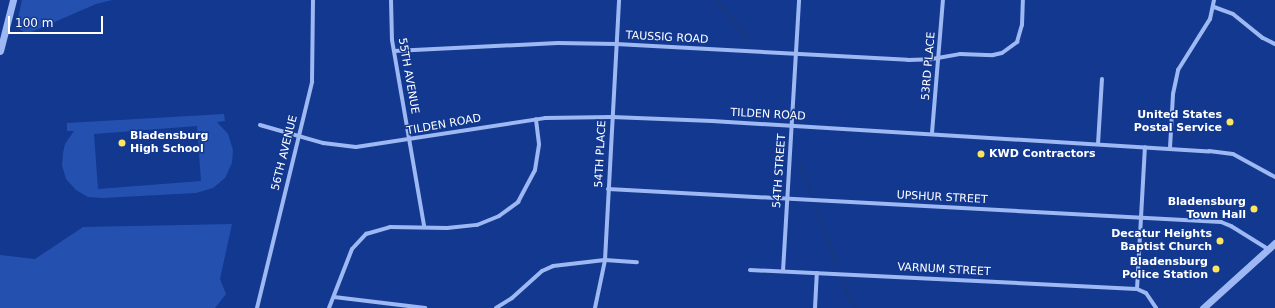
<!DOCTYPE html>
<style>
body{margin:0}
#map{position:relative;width:1275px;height:308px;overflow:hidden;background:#123890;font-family:"DejaVu Sans",sans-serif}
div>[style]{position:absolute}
.green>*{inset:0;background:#2451af}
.stream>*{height:2px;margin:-1px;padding:0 1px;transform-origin:1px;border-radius:1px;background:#1b387a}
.minor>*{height:4px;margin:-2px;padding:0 2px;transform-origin:2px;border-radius:2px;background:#9db8f2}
.tertiary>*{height:7px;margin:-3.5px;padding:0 3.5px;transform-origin:3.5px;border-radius:3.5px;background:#9db8f2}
.dots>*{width:11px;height:11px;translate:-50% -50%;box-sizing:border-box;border:2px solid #123890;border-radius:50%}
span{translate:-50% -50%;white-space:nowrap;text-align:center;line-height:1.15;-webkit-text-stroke:3px #123890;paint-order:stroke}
.street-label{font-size:11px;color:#fff}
.poi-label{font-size:11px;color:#fff;font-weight:700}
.right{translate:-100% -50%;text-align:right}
.left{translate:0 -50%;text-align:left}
.scale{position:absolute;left:8px;top:16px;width:95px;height:18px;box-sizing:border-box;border:2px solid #fff;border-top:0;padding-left:5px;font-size:12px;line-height:14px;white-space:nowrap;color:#fff;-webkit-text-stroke:3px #123890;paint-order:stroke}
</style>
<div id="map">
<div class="green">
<i style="clip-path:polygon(22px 0,112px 0,96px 4px,27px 34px,16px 27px)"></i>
<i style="clip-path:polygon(evenodd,224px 114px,225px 121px,217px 122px,228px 134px,233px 150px,232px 163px,225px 178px,213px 188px,196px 193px,103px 198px,88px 197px,76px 190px,66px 179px,62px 165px,63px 153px,65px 144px,74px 131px,67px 131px,67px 123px,224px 114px,197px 126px,201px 181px,98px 189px,94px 134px,197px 126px)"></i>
<i style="clip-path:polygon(232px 224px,220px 279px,226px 294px,215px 308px,0 308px,0 255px,35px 259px,83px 227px)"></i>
</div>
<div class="stream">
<i style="left:716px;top:0;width:51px;rotate:49.8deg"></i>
<i style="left:800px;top:164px;width:31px;rotate:69deg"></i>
<i style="left:815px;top:205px;width:65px;rotate:70.2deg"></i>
<i style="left:842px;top:278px;width:25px;rotate:69deg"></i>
<i style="left:851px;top:301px;width:9px;rotate:49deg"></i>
</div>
<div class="minor">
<i style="left:391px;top:0;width:40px;rotate:88.6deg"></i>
<i style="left:392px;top:40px;width:189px;rotate:80.2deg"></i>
<i style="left:1214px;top:7px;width:20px;rotate:20deg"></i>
<i style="left:1233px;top:14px;width:38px;rotate:39deg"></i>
<i style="left:1263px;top:38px;width:13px;rotate:27deg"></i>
<i style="left:394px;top:51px;width:164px;rotate:-2.8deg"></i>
<i style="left:558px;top:43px;width:58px;rotate:1deg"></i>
<i style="left:616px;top:44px;width:292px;rotate:3.1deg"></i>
<i style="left:908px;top:60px;width:24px;rotate:-2deg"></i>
<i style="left:932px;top:59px;width:28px;rotate:-10deg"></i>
<i style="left:960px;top:54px;width:33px;rotate:2deg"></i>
<i style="left:993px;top:55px;width:9px;rotate:-13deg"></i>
<i style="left:1002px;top:53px;width:19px;rotate:-36deg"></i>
<i style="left:1017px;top:42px;width:18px;rotate:-74deg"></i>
<i style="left:1022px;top:25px;width:25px;rotate:-88deg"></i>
<i style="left:260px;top:125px;width:66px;rotate:15.9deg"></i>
<i style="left:323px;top:143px;width:33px;rotate:7deg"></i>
<i style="left:356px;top:147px;width:191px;rotate:-8.7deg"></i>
<i style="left:545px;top:118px;width:67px;rotate:-0.9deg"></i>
<i style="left:612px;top:117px;width:100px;rotate:2.3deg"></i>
<i style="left:712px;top:121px;width:498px;rotate:3.5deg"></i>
<i style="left:1209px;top:151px;width:24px;rotate:7deg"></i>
<i style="left:1233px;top:154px;width:48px;rotate:28.7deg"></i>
<i style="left:932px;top:133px;width:133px;rotate:-85.3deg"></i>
<i style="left:1098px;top:144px;width:65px;rotate:-86.5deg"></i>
<i style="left:1170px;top:148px;width:54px;rotate:-86.8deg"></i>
<i style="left:1173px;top:94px;width:25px;rotate:-78deg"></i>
<i style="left:1178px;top:70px;width:60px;rotate:-57.9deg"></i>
<i style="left:1210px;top:19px;width:19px;rotate:-78deg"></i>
<i style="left:608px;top:189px;width:614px;rotate:3.08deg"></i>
<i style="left:1221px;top:222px;width:11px;rotate:22deg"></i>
<i style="left:1231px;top:226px;width:44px;rotate:31.9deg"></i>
<i style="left:750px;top:270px;width:387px;rotate:2.8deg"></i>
<i style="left:1137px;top:289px;width:10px;rotate:24deg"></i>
<i style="left:1146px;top:293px;width:18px;rotate:56deg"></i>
<i style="left:783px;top:271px;width:271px;rotate:-86.6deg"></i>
<i style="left:1137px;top:289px;width:142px;rotate:-86.8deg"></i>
<i style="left:334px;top:297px;width:92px;rotate:6.9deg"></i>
<i style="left:257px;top:308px;width:233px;rotate:-76.3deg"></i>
<i style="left:312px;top:82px;width:82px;rotate:-89.3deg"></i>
<i style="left:329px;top:308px;width:63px;rotate:-68.7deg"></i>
<i style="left:352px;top:249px;width:21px;rotate:-47deg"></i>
<i style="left:366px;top:234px;width:25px;rotate:-16deg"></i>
<i style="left:390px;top:227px;width:57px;rotate:1deg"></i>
<i style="left:447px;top:228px;width:30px;rotate:-6deg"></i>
<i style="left:477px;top:225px;width:24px;rotate:-22deg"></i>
<i style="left:499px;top:216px;width:24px;rotate:-36deg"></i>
<i style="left:518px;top:202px;width:36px;rotate:-62deg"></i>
<i style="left:535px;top:170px;width:26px;rotate:-81deg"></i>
<i style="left:539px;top:144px;width:25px;rotate:-97deg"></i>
<i style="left:496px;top:308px;width:19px;rotate:-32deg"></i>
<i style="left:512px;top:298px;width:40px;rotate:-42deg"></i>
<i style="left:542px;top:271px;width:12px;rotate:-24deg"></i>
<i style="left:553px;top:266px;width:52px;rotate:-6.6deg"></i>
<i style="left:605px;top:260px;width:32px;rotate:4deg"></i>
<i style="left:595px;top:308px;width:49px;rotate:-78.2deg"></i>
<i style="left:605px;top:260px;width:260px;rotate:-86.9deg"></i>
<i style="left:815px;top:308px;width:35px;rotate:-87deg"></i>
</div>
<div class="tertiary">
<i style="left:0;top:51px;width:53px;rotate:-75.7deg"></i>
<i style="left:1203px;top:308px;width:97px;rotate:-42.1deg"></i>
</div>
<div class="dots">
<i style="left:1230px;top:122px;background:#ffe55e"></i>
<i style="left:122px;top:143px;background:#ffe55e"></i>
<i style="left:981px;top:154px;background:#ffe55e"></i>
<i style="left:1254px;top:209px;background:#ffe55e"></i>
<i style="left:1220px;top:241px;background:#ffe55e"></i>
<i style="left:1216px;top:269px;background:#ffe55e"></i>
</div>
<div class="street-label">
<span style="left:667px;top:38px;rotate:3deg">TAUSSIG ROAD</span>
<span style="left:929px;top:66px;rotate:-85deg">53RD PLACE</span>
<span style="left:408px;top:76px;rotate:80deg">55TH AVENUE</span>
<span style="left:768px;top:115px;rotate:3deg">TILDEN ROAD</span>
<span style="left:444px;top:125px;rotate:-10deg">TILDEN ROAD</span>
<span style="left:285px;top:153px;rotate:-76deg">56TH AVENUE</span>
<span style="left:601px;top:154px;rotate:-87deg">54TH PLACE</span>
<span style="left:780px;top:171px;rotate:-86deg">54TH STREET</span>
<span style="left:942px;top:198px;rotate:3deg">UPSHUR STREET</span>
<span style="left:944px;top:270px;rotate:3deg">VARNUM STREET</span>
</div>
<div class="poi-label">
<span class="right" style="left:1222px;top:122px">United States<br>Postal Service</span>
<span class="left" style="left:130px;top:143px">Bladensburg<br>High School</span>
<span class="left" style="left:989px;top:154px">KWD Contractors</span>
<span class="right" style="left:1246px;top:209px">Bladensburg<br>Town Hall</span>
<span class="right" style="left:1212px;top:241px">Decatur Heights<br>Baptist Church</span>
<span class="right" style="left:1208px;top:269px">Bladensburg<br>Police Station</span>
</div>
<div class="scale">100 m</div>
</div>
